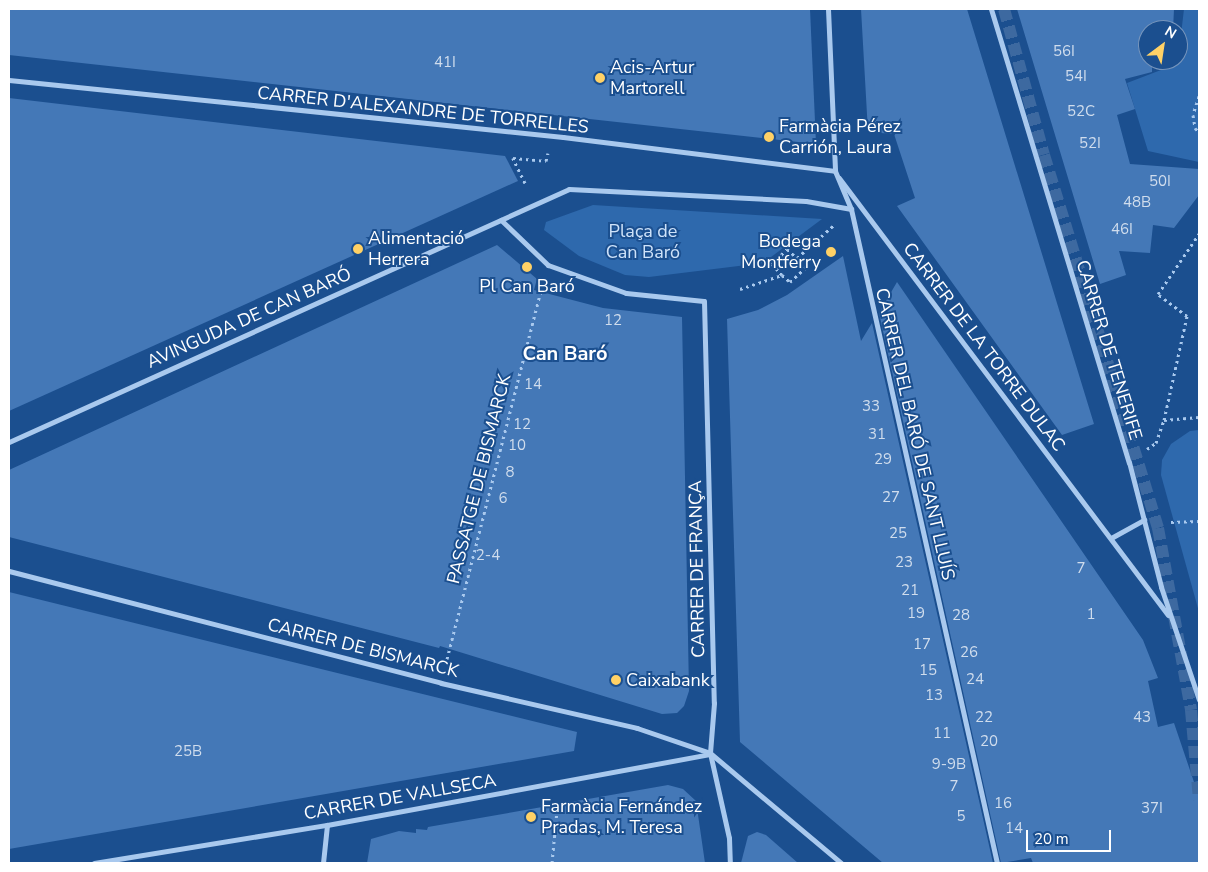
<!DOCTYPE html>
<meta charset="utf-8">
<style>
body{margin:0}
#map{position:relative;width:1208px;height:872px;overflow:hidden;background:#1b4f8f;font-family:"Nunito Sans",sans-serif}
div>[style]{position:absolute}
.green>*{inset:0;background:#2e69ad}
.building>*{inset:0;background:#4478b7}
.primary-tunnel>*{height:12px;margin-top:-6px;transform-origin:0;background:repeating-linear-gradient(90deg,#3d69a0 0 12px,transparent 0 18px)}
.path>*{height:3px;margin-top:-1.5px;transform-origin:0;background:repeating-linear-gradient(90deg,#a9c9ee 0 2.5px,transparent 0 6.5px)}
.street>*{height:5px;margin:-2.5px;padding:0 2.5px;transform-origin:2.5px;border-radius:2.5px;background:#a9c9ee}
.dots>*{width:14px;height:14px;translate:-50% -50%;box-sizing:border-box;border:2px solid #1b4f8f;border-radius:50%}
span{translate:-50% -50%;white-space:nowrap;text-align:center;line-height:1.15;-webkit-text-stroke:4px #1b4f8f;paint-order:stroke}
.number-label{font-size:15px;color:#d0dded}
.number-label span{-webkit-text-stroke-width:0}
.poi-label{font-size:18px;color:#fff}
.left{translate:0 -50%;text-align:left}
.right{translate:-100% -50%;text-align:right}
.street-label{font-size:18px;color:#fff}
.park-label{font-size:18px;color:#cfe3fa}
.quarter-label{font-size:20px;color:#fff;font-weight:700}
.frame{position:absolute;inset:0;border:10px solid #fff;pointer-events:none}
.north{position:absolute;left:1138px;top:20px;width:50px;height:50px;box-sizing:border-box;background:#1b4f8f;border:1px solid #7695bc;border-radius:50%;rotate:31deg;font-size:14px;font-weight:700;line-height:20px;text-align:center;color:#fff}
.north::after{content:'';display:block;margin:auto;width:18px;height:22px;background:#ffd166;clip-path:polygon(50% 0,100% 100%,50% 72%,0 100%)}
.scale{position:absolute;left:1026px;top:830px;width:85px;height:22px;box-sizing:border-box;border:2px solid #fff;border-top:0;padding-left:6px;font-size:15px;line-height:18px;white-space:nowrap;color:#fff;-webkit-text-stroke:4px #1b4f8f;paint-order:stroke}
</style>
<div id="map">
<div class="green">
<i style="clip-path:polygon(1184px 9px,1199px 9px,1199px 162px,1148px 151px,1127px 83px,1174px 65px,1178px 60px)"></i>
<i style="clip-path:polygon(593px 205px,822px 219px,763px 263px,649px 277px,625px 275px,579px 256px,544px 230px,546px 222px)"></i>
<i style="clip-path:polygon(1199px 430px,1199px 612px,1161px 475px,1162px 460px,1171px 444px,1190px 431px)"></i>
</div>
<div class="building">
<i style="clip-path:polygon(9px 9px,810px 9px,816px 144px,9px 55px)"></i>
<i style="clip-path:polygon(861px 9px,967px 9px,1094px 424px,1062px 435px,897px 206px,915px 198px,894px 134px,868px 132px)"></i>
<i style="clip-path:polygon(1017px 9px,1174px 9px,1173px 30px,1148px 30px,1148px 60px,1152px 60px,1152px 72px,1125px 79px,1135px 109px,1117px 115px,1130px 164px,1199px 169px,1199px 195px,1174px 228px,1153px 225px,1150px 253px,1119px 251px,1126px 275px,1100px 284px)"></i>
<i style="clip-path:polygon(9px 98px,505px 156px,518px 181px,9px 411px)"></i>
<i style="clip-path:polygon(497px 245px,537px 279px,534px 290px,603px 308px,682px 317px,689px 691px,684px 706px,677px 713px,662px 714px,440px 646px,439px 648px,9px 537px,9px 470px)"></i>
<i style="clip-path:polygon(843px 256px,861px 341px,872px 323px,993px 863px,883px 863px,740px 742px,727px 319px,758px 310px,787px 295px)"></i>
<i style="clip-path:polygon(897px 282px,1143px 640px,1158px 678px,1148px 681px,1158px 727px,1174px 723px,1194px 782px,1199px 781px,1199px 863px,1033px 863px,1031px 858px,1001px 863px,879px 313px)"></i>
<i style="clip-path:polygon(9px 592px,577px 732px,574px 751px,9px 849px)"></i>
<i style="clip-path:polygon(668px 785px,683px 789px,696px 801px,705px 863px,367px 863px,371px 839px,399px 831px,416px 833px,416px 829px,427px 830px,428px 827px)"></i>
<i style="clip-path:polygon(757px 832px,766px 835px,798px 863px,741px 863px,748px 836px)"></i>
</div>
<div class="primary-tunnel">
<i style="left:1004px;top:9px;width:151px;rotate:74.7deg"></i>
<i style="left:1044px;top:155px;width:390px;rotate:73deg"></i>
<i style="left:1158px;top:528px;width:185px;rotate:79.7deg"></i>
<i style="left:1191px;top:710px;width:90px;rotate:84.9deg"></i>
</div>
<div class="path">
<i style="left:1199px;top:96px;width:20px;rotate:108deg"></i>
<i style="left:1193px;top:115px;width:13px;rotate:81deg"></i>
<i style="left:1195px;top:128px;width:6px;rotate:45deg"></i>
<i style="left:525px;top:183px;width:28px;rotate:-116deg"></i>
<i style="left:513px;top:158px;width:33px;rotate:5deg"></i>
<i style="left:546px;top:161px;width:8px;rotate:-76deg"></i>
<i style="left:782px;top:275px;width:11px;rotate:41deg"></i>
<i style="left:790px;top:282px;width:23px;rotate:-43deg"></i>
<i style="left:807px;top:266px;width:13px;rotate:-141deg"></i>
<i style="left:740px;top:289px;width:44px;rotate:-18.4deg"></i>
<i style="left:782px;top:275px;width:15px;rotate:-132deg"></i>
<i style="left:772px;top:264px;width:21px;rotate:-45deg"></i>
<i style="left:787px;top:249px;width:13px;rotate:42deg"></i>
<i style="left:797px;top:258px;width:50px;rotate:-41.7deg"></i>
<i style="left:1164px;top:420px;width:35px;rotate:-5deg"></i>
<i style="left:1147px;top:449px;width:11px;rotate:-34deg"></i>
<i style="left:1156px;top:443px;width:24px;rotate:-71deg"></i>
<i style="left:1164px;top:420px;width:107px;rotate:-77.5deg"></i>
<i style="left:1187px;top:316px;width:36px;rotate:-143deg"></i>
<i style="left:1158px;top:294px;width:73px;rotate:-55.7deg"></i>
<i style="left:1171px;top:522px;width:28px;rotate:-2deg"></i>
<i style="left:1198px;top:634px;width:1px"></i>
<i style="left:447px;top:659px;width:389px;rotate:-75.7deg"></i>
<i style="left:552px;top:863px;width:64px;rotate:-84.6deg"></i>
</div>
<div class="street">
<i style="left:828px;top:9px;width:162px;rotate:87.5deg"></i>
<i style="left:835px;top:171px;width:41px;rotate:67.2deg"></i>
<i style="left:851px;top:209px;width:670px;rotate:77.42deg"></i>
<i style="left:991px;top:9px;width:474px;rotate:73.1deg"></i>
<i style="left:1129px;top:462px;width:129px;rotate:75.6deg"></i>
<i style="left:1161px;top:587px;width:119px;rotate:71.4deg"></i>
<i style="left:9px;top:80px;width:557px;rotate:5.87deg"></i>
<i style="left:563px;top:137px;width:274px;rotate:7.1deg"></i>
<i style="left:839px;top:178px;width:547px;rotate:53.03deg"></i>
<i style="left:501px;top:220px;width:65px;rotate:43.8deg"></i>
<i style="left:548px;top:265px;width:83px;rotate:19.7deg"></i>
<i style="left:626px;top:293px;width:78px;rotate:5.9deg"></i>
<i style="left:704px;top:301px;width:402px;rotate:88.6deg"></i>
<i style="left:714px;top:703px;width:50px;rotate:94.6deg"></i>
<i style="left:710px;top:753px;width:87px;rotate:77.4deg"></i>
<i style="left:729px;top:838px;width:25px;rotate:88deg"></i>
<i style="left:9px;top:442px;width:614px;rotate:-24.31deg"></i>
<i style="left:569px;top:189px;width:237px;rotate:2.9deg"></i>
<i style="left:806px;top:201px;width:46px;rotate:10.1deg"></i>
<i style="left:1111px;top:538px;width:38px;rotate:-29deg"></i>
<i style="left:9px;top:571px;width:446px;rotate:14.5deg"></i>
<i style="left:441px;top:683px;width:201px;rotate:12.9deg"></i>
<i style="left:637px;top:728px;width:77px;rotate:18.9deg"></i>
<i style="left:710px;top:753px;width:171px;rotate:40deg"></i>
<i style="left:94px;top:863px;width:236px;rotate:-9.3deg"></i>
<i style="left:327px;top:825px;width:389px;rotate:-10.5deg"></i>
<i style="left:323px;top:863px;width:38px;rotate:-84deg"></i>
</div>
<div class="dots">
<i style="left:600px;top:78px;background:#ffd166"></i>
<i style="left:769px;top:137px;background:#ffd166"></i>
<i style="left:358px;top:249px;background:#ffd166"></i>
<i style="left:831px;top:252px;background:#ffd166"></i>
<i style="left:527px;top:267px;background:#ffd166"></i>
<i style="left:616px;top:680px;background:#ffd166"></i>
<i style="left:531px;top:817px;background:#ffd166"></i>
</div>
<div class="number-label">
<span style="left:1064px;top:52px">56I</span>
<span style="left:445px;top:63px">41I</span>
<span style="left:1076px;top:77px">54I</span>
<span style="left:1081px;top:112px">52C</span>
<span style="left:1090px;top:144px">52I</span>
<span style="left:1160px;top:182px">50I</span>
<span style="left:1137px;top:203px">48B</span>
<span style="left:1122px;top:230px">46I</span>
<span style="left:613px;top:321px">12</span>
<span style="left:533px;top:385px">14</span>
<span style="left:871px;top:407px">33</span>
<span style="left:522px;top:425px">12</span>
<span style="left:877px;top:435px">31</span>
<span style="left:517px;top:446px">10</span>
<span style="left:883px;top:460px">29</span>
<span style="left:510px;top:473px">8</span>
<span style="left:891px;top:498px">27</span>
<span style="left:503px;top:499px">6</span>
<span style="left:898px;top:534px">25</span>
<span style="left:488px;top:556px">2-4</span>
<span style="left:904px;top:563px">23</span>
<span style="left:1081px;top:569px">7</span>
<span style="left:910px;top:591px">21</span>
<span style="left:916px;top:614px">19</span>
<span style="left:1091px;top:615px">1</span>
<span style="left:961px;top:616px">28</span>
<span style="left:922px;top:645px">17</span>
<span style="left:969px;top:653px">26</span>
<span style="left:928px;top:671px">15</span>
<span style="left:975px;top:680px">24</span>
<span style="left:934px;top:696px">13</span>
<span style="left:984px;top:718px">22</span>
<span style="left:1142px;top:718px">43</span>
<span style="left:942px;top:734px">11</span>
<span style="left:989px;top:742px">20</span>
<span style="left:188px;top:752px">25B</span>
<span style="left:949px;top:765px">9-9B</span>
<span style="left:954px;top:787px">7</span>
<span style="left:1003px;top:804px">16</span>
<span style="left:1152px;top:809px">37I</span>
<span style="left:961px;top:817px">5</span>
<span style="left:1014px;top:829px">14</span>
</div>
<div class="poi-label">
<span class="left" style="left:610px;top:78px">Acis-Artur<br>Martorell</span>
<span class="left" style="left:779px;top:137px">Farmàcia Pérez<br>Carrión, Laura</span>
<span class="left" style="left:368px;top:249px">Alimentació<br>Herrera</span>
<span class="right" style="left:821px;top:252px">Bodega<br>Montferry</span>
<span style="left:527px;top:286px">Pl Can Baró</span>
<span class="left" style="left:626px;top:680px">Caixabank</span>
<span class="left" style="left:541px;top:817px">Farmàcia Fernández<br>Pradas, M. Teresa</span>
</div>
<div class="street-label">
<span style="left:423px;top:110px;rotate:6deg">CARRER D'ALEXANDRE DE TORRELLES</span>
<span style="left:249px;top:318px;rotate:-24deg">AVINGUDA DE CAN BARÓ</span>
<span style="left:984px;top:347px;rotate:53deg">CARRER DE LA TORRE DULAC</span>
<span style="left:1109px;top:350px;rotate:73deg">CARRER DE TENERIFE</span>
<span style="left:915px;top:434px;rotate:77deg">CARRER DEL BARÓ DE SANT LLUÍS</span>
<span style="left:479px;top:479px;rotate:-76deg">PASSATGE DE BISMARCK</span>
<span style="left:697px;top:569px;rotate:-91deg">CARRER DE FRANÇA</span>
<span style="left:363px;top:648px;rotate:14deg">CARRER DE BISMARCK</span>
<span style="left:400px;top:797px;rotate:-10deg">CARRER DE VALLSECA</span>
</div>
<div class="park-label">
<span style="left:643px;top:242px">Plaça de<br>Can Baró</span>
</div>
<div class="quarter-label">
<span style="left:565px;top:353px">Can Baró</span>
</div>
<div class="frame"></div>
<div class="north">N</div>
<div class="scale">20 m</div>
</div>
